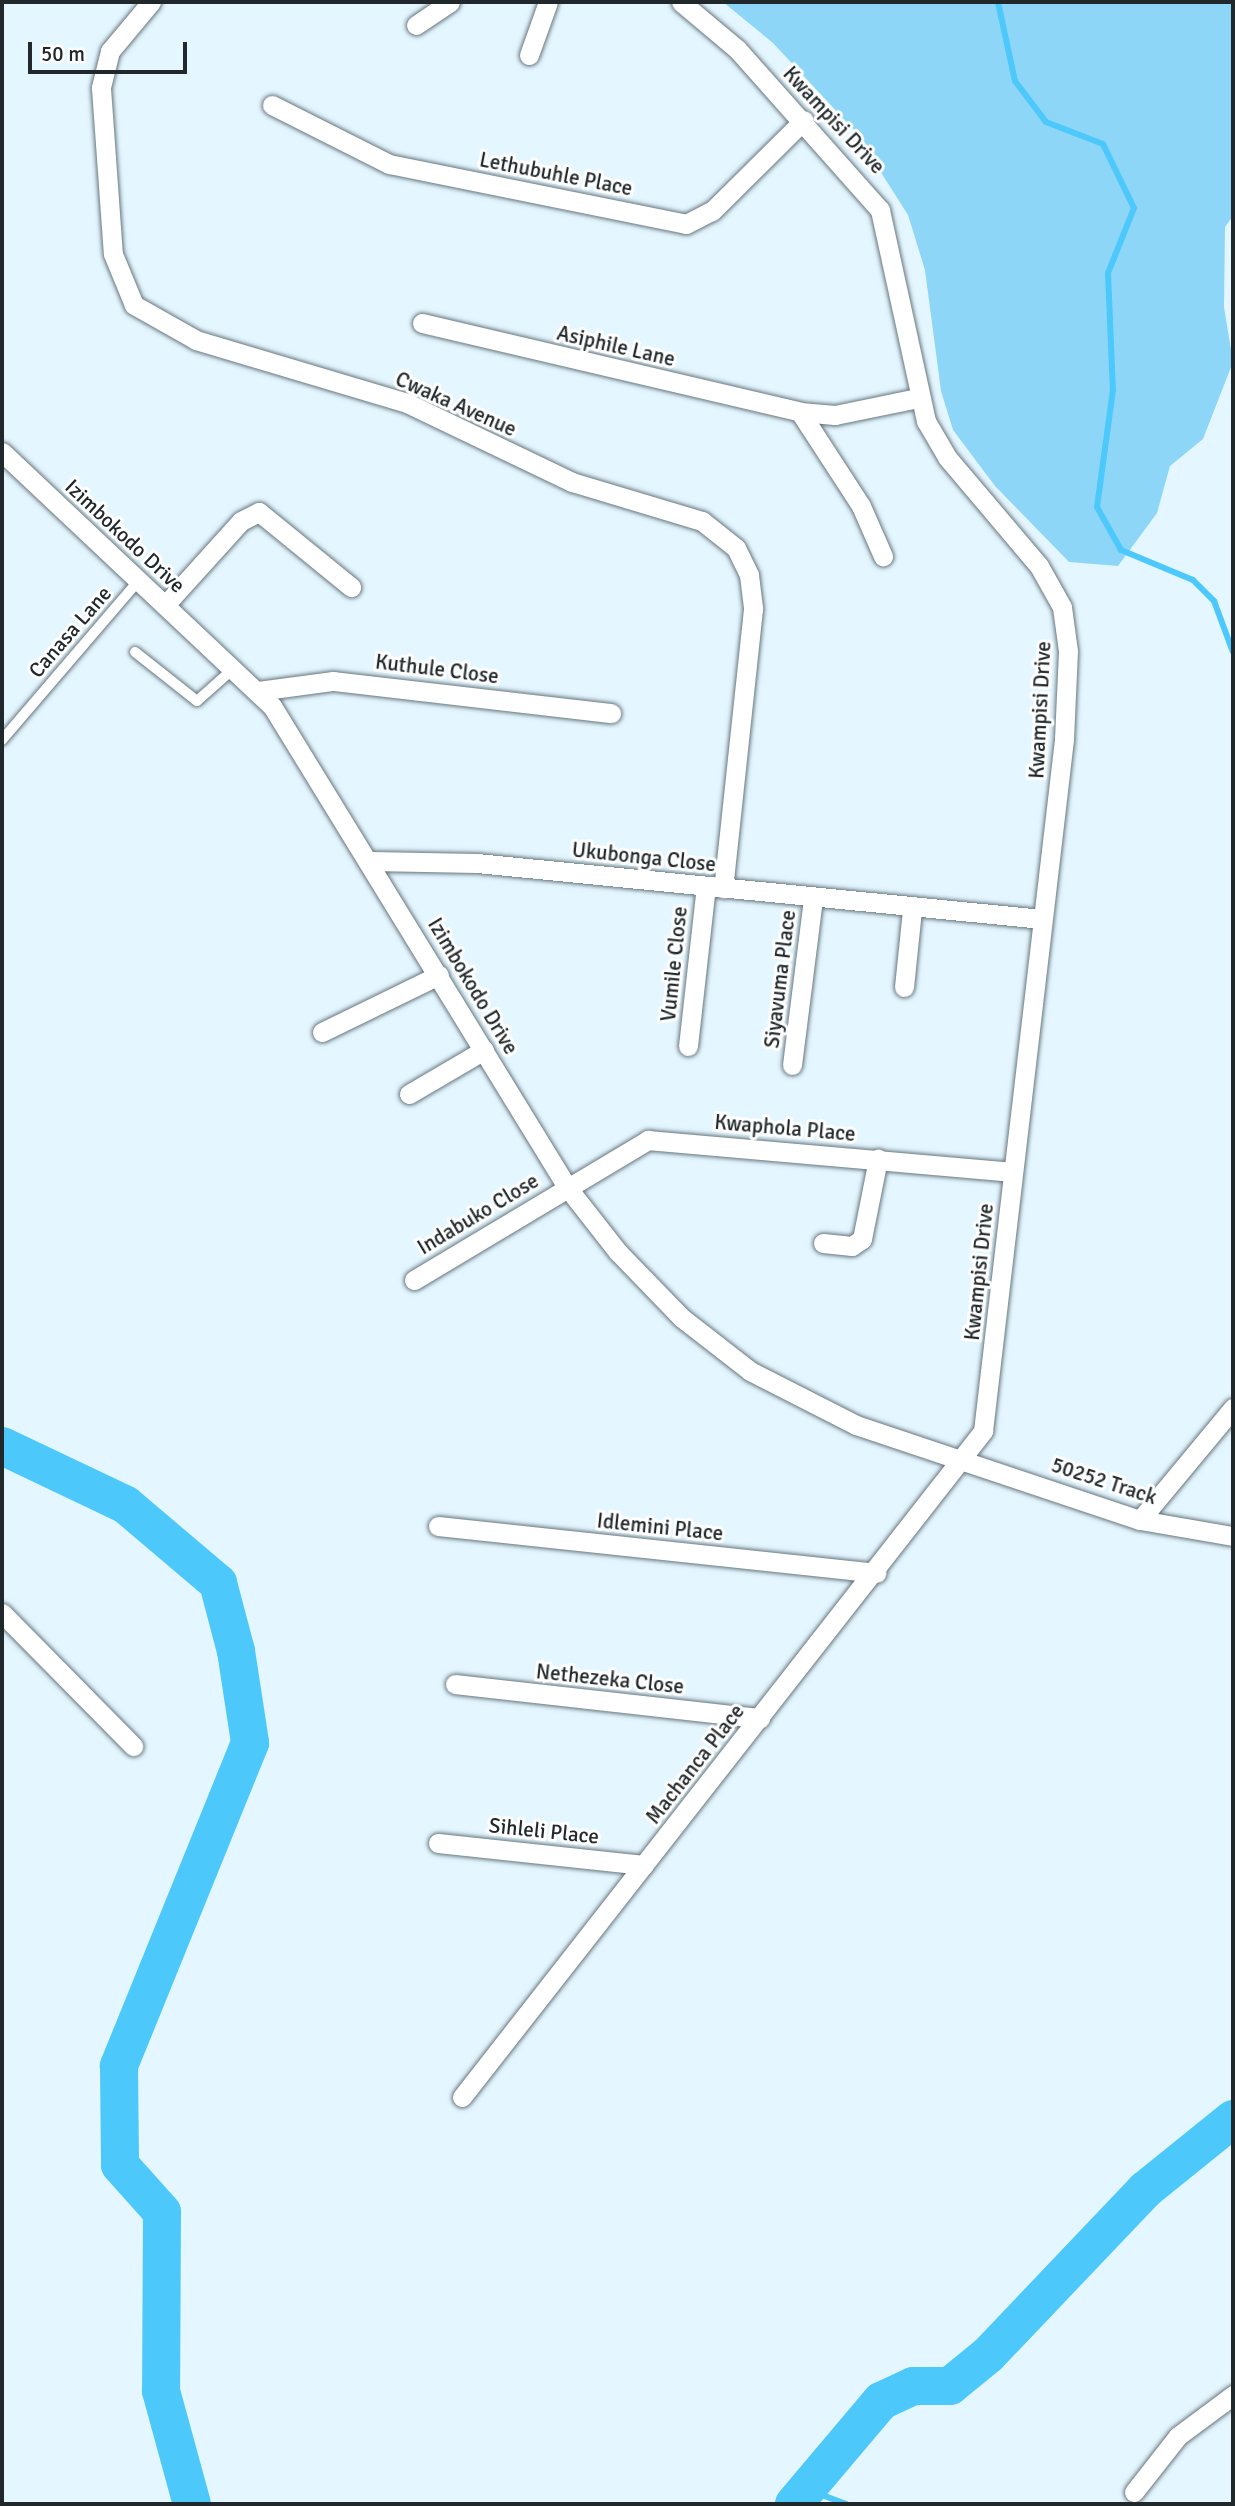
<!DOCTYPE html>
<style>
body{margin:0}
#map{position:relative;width:1235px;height:2506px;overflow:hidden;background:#e4f6ff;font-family:Signika,sans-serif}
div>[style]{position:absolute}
.green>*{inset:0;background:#8ed6f7}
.stream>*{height:6px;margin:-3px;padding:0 3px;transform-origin:3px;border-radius:3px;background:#4dc8fb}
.river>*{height:38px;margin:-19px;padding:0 19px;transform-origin:19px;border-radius:19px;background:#4dc8fb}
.roads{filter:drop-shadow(0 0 2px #67767e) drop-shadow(0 0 2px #67767e)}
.lane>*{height:10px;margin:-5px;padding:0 5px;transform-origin:5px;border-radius:5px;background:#fff}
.street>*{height:19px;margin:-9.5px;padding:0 9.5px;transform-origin:9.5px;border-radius:9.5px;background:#fff}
span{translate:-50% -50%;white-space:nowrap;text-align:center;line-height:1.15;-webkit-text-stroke:6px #fff;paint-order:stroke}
.street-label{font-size:21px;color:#21282b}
.frame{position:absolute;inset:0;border:4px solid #21282b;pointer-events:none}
.scale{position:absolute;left:28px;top:42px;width:159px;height:32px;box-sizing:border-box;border:4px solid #21282b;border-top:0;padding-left:9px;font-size:21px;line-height:24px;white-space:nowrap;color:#21282b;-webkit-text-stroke:5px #fff;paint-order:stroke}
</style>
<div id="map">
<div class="green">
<i style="clip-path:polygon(723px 2px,1233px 2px,1233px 216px,1225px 227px,1224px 307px,1233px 362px,1203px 439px,1170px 466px,1157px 513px,1118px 566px,1069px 562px,995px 486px,953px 430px,941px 391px,925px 270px,908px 215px,854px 130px,773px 43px)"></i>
</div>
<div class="stream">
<i style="left:998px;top:2px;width:81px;rotate:77.9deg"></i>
<i style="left:1015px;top:81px;width:51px;rotate:52.9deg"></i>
<i style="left:1046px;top:122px;width:61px;rotate:21.1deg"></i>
<i style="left:1103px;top:144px;width:71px;rotate:64.2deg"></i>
<i style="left:1134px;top:208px;width:70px;rotate:111.8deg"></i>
<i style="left:1108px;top:273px;width:117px;rotate:87.6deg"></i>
<i style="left:1113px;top:390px;width:118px;rotate:97.8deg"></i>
<i style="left:1097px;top:507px;width:49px;rotate:60.8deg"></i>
<i style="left:1121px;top:550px;width:78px;rotate:22.6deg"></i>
<i style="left:1193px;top:580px;width:30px;rotate:45deg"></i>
<i style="left:1214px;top:601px;width:54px;rotate:69.6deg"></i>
<i style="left:806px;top:2489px;width:43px;rotate:20.6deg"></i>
</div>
<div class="river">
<i style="left:2px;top:1446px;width:137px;rotate:25.4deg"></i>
<i style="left:126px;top:1505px;width:121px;rotate:40.3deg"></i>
<i style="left:218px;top:1583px;width:70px;rotate:75.2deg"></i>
<i style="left:236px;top:1651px;width:93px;rotate:81.3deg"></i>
<i style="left:250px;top:1743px;width:349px;rotate:112.1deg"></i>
<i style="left:119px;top:2066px;width:99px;rotate:89.4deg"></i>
<i style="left:120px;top:2165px;width:63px;rotate:48.2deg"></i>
<i style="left:162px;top:2212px;width:179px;rotate:90.3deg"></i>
<i style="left:161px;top:2391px;width:117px;rotate:74.7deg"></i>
<i style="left:794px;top:2504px;width:135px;rotate:-49.8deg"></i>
<i style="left:881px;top:2401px;width:35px;rotate:-25deg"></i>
<i style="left:913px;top:2386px;width:37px"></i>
<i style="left:950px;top:2386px;width:49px;rotate:-39.2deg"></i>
<i style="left:988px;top:2355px;width:228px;rotate:-46.4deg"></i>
<i style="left:1145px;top:2190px;width:113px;rotate:-38.9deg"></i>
</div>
<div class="roads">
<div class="lane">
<i style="left:135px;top:652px;width:79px;rotate:38.3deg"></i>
<i style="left:197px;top:701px;width:50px;rotate:-41.7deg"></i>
<i style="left:2px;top:740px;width:211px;rotate:-49.4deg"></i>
</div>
<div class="street">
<i style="left:151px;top:2px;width:64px;rotate:129.9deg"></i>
<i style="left:110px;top:51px;width:38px;rotate:104deg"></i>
<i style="left:101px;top:88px;width:166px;rotate:85.9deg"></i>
<i style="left:113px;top:254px;width:55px;rotate:67.6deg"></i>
<i style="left:134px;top:305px;width:71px;rotate:29.4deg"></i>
<i style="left:196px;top:340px;width:220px;rotate:16.6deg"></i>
<i style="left:407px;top:403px;width:183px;rotate:25.6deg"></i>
<i style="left:572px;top:482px;width:136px;rotate:16.7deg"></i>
<i style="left:702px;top:521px;width:43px;rotate:38.5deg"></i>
<i style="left:736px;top:548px;width:30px;rotate:64deg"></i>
<i style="left:749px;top:575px;width:34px;rotate:83deg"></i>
<i style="left:753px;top:609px;width:281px;rotate:96.1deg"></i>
<i style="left:416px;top:25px;width:41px;rotate:-34.1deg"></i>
<i style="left:529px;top:55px;width:56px;rotate:-70.3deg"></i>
<i style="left:272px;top:105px;width:131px;rotate:26.8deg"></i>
<i style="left:389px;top:164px;width:303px;rotate:11.4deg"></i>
<i style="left:686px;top:224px;width:29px;rotate:-27deg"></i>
<i style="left:712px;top:211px;width:129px;rotate:-44.7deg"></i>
<i style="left:422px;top:323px;width:388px;rotate:13.2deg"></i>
<i style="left:800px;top:412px;width:35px;rotate:5deg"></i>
<i style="left:835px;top:415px;width:85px;rotate:-11.6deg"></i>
<i style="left:800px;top:412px;width:112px;rotate:57deg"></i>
<i style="left:861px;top:506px;width:55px;rotate:66.3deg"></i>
<i style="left:2px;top:452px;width:371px;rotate:43.3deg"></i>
<i style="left:272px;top:706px;width:564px;rotate:58.48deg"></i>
<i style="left:567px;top:1187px;width:83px;rotate:51.9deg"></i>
<i style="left:618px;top:1252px;width:92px;rotate:45.9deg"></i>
<i style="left:682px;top:1318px;width:86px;rotate:37.9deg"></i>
<i style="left:750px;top:1371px;width:119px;rotate:27deg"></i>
<i style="left:856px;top:1425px;width:299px;rotate:18.5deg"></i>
<i style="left:1140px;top:1520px;width:94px;rotate:9.8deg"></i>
<i style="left:166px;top:604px;width:112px;rotate:-47.9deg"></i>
<i style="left:241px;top:521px;width:20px;rotate:-27deg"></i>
<i style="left:259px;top:512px;width:119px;rotate:39.2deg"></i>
<i style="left:258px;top:691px;width:76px;rotate:-7.6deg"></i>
<i style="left:333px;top:681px;width:280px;rotate:6.6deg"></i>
<i style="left:371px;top:861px;width:106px;rotate:1.1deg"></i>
<i style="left:477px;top:863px;width:568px;rotate:5.66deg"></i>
<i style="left:904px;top:987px;width:78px;rotate:-84.1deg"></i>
<i style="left:322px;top:1032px;width:130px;rotate:-26deg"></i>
<i style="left:688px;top:1046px;width:161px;rotate:-83.6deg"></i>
<i style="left:792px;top:1065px;width:167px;rotate:-82.8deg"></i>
<i style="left:409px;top:1094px;width:87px;rotate:-30.4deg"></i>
<i style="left:823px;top:1243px;width:29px;rotate:6deg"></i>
<i style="left:852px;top:1246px;width:12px;rotate:-35deg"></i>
<i style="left:862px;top:1239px;width:82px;rotate:-78.7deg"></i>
<i style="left:414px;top:1280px;width:273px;rotate:-30.9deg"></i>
<i style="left:648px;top:1140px;width:366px;rotate:5deg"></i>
<i style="left:1140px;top:1520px;width:146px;rotate:-50.3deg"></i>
<i style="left:438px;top:1526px;width:441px;rotate:6.1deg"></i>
<i style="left:2px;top:1613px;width:187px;rotate:45.4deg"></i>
<i style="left:455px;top:1684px;width:307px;rotate:6.4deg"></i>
<i style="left:438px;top:1843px;width:207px;rotate:6.1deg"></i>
<i style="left:462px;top:2097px;width:846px;rotate:-51.96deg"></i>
<i style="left:983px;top:1431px;width:697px;rotate:-83.32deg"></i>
<i style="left:1064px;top:739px;width:88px;rotate:-87.4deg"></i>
<i style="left:1068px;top:651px;width:44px;rotate:-97.8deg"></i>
<i style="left:1062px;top:607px;width:47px;rotate:-119.3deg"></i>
<i style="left:1039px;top:566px;width:143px;rotate:-130.2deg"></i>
<i style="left:947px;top:457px;width:42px;rotate:-120.3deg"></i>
<i style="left:926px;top:421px;width:216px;rotate:-102.3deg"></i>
<i style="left:880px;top:210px;width:215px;rotate:-131.6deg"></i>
<i style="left:737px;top:49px;width:73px;rotate:-140deg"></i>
<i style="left:1134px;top:2492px;width:71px;rotate:-51.8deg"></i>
<i style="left:1178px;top:2436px;width:69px;rotate:-36.7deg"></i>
</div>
</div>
<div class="street-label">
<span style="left:834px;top:120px;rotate:47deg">Kwampisi Drive</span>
<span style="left:556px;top:174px;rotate:11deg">Lethubuhle Place</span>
<span style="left:616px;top:346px;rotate:13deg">Asiphile Lane</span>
<span style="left:456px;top:404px;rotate:24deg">Cwaka Avenue</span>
<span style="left:125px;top:536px;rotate:43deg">Izimbokodo Drive</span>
<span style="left:70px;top:632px;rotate:-49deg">Canasa Lane</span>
<span style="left:437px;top:669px;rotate:7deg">Kuthule Close</span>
<span style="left:1040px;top:710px;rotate:-87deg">Kwampisi Drive</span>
<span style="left:644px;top:857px;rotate:6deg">Ukubonga Close</span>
<span style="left:674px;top:964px;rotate:-84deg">Vumile Close</span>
<span style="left:780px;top:979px;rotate:-83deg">Siyavuma Place</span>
<span style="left:473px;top:986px;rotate:59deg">Izimbokodo Drive</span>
<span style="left:785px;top:1128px;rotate:5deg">Kwaphola Place</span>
<span style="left:478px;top:1214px;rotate:-31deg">Indabuko Close</span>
<span style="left:979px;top:1272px;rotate:-84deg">Kwampisi Drive</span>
<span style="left:1104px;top:1481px;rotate:18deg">50252 Track</span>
<span style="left:660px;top:1527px;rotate:6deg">Idlemini Place</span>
<span style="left:610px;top:1679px;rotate:6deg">Nethezeka Close</span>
<span style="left:695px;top:1764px;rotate:-52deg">Machanca Place</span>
<span style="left:544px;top:1831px;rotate:6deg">Sihleli Place</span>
</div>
<div class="frame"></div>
<div class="scale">50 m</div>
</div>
